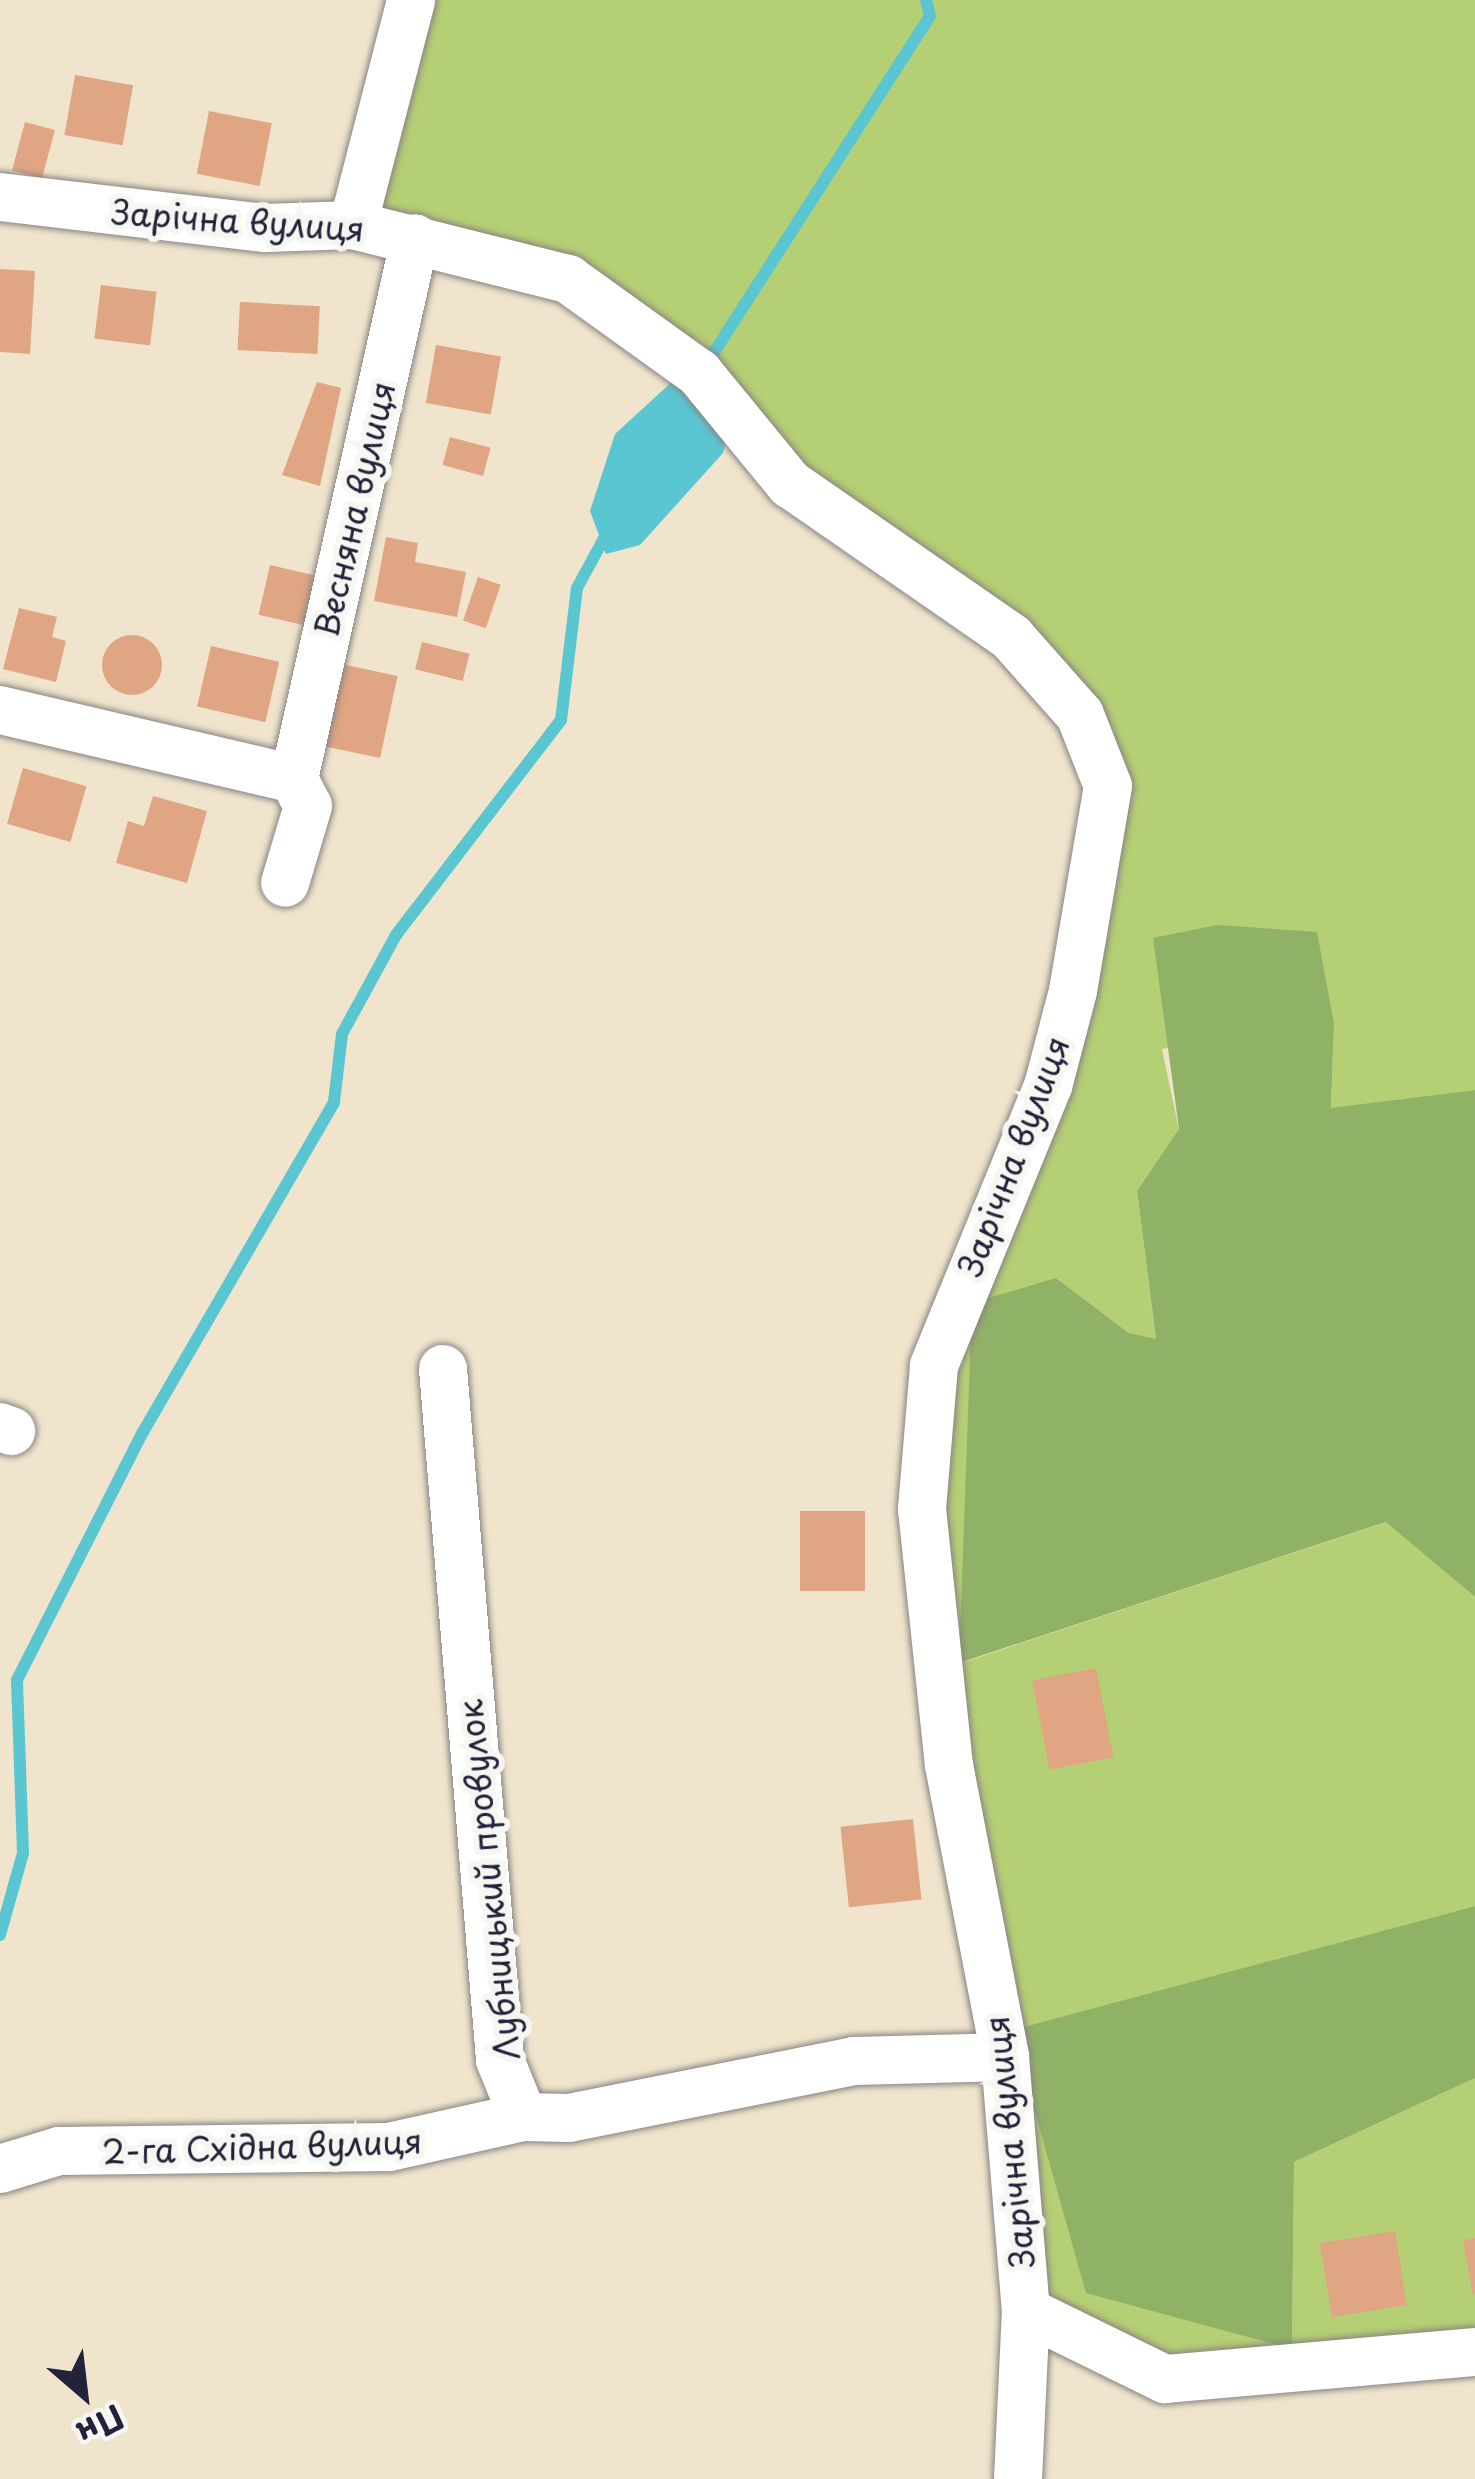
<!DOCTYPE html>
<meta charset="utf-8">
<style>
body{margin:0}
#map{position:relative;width:1475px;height:2479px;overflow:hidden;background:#f0e5cc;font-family:"Playpen Sans",sans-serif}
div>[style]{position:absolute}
.green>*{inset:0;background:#b5cf74}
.forest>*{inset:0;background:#90b266}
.water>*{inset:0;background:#5ac6d2}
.stream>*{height:12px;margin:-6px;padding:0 6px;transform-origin:6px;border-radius:6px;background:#5ac6d2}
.building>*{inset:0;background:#e0a583;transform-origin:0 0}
.round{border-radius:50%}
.roads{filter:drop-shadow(0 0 3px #898484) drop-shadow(0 0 3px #898484)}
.minor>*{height:48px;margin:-24px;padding:0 24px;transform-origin:24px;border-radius:24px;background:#fff}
span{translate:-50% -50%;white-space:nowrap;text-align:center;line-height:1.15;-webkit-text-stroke:12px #f6f6f2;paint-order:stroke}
.street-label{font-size:33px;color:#22223b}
.north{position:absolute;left:24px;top:2335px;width:120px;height:120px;-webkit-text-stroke:9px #f6f6f2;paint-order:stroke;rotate:152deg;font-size:33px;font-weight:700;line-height:48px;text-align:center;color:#22223b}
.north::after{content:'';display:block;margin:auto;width:42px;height:54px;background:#22223b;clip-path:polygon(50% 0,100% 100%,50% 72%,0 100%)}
</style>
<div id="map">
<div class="green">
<i style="clip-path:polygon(411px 0,1475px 0,1475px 1090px,1331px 1109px,1334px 1024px,1162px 1049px,1179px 1130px,1137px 1191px,1156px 1340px,1129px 1333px,1056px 1278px,961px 1663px,1387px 1522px,1475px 1597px,1475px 1906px,1013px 2030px,1292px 2348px,1294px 2162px,1475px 2078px,1475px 2352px,1165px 2379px,1026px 2311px,949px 1765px,934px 1366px,1098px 862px,1080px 715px,790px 484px,627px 314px,353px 225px)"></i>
</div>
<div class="forest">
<i style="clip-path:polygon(1217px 925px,1317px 932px,1334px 1024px,1331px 1108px,1475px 1090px,1475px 1597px,1386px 1522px,959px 1663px,972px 1303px,1056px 1278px,1129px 1333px,1156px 1339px,1137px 1191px,1179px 1129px,1153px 938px)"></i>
<i style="clip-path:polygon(1475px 1906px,1475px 2078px,1294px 2162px,1292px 2349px,1086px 2293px,1012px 2030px)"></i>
</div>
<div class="water">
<i style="clip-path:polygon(675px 379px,729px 428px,723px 453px,640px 545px,606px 554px,590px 511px,615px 434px)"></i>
</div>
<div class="stream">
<i style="left:711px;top:357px;width:405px;rotate:-57.3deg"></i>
<i style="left:930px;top:16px;width:16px;rotate:-104deg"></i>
<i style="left:0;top:1935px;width:85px;rotate:-74.3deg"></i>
<i style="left:23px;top:1853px;width:173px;rotate:-92deg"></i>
<i style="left:17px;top:1680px;width:278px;rotate:-63.1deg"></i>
<i style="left:143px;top:1432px;width:381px;rotate:-59.9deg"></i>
<i style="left:334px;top:1102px;width:68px;rotate:-83.3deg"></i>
<i style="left:342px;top:1034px;width:113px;rotate:-61.4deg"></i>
<i style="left:396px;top:935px;width:271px;rotate:-52.5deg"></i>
<i style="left:561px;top:720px;width:133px;rotate:-83.1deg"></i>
<i style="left:577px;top:588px;width:63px;rotate:-61.4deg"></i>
</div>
<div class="building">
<i style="left:75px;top:75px;width:59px;height:61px;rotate:10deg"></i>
<i style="left:209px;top:111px;width:64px;height:64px;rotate:11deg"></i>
<i style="left:25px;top:122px;width:31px;height:50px;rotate:15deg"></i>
<i style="clip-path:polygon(0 269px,35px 271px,30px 354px,0 352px)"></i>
<i style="left:101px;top:285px;width:56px;height:54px;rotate:7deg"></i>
<i style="left:240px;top:302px;width:80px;height:48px;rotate:3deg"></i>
<i style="left:436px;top:345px;width:66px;height:59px;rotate:10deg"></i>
<i style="clip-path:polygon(317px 382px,341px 388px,320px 486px,282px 475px)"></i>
<i style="left:450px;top:437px;width:42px;height:29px;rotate:15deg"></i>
<i style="clip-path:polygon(386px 537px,418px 543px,415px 562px,466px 572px,457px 617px,374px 601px)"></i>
<i style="left:270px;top:565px;width:53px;height:51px;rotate:13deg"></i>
<i style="left:478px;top:577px;width:24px;height:46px;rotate:19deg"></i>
<i style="clip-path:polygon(19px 608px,57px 617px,52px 637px,66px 641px,56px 682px,3px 669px)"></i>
<i class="round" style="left:102px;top:635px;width:60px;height:60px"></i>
<i style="left:422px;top:642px;width:49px;height:28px;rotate:14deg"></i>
<i style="left:211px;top:646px;width:70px;height:62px;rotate:13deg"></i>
<i style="left:332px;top:662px;width:67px;height:84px;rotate:12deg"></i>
<i style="left:23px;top:768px;width:66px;height:58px;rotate:16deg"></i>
<i style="clip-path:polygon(153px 796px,207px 811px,187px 883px,116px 863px,128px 821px,144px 826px)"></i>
<i style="left:865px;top:1511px;width:80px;height:65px;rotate:90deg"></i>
<i style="left:1096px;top:1668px;width:91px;height:65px;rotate:79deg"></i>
<i style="left:913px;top:1819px;width:81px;height:73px;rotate:84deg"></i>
<i style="left:1395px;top:2231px;width:75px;height:76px;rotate:81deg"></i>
<i style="clip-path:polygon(1475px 2238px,1475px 2294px,1473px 2295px,1463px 2240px)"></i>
</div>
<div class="roads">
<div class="minor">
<i style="left:0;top:197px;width:267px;rotate:6.7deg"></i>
<i style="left:265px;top:228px;width:88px;rotate:-2deg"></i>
<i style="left:353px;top:225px;width:222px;rotate:14.1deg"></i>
<i style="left:568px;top:279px;width:161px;rotate:35.7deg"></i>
<i style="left:699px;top:373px;width:144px;rotate:50.7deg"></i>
<i style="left:790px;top:484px;width:269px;rotate:34.7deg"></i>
<i style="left:1011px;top:637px;width:104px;rotate:48.5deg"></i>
<i style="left:1080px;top:715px;width:76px;rotate:68.5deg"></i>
<i style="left:1108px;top:786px;width:208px;rotate:99.7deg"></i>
<i style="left:1073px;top:991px;width:98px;rotate:104.7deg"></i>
<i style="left:1048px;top:1086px;width:302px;rotate:112.2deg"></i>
<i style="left:934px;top:1366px;width:144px;rotate:94.8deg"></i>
<i style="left:922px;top:1509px;width:257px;rotate:84deg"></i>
<i style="left:949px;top:1765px;width:297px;rotate:79.1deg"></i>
<i style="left:1005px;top:2057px;width:255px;rotate:85.3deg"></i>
<i style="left:1026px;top:2311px;width:155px;rotate:26.1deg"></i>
<i style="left:1165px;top:2379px;width:311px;rotate:-5deg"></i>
<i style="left:353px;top:225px;width:232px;rotate:-75.5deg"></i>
<i style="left:0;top:710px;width:302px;rotate:13.2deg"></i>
<i style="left:294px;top:779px;width:30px;rotate:63deg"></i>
<i style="left:308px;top:806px;width:80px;rotate:106.6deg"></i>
<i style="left:294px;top:779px;width:554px;rotate:-77.39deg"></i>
<i style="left:443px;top:1369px;width:693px;rotate:85.28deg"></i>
<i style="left:500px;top:2060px;width:61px;rotate:68deg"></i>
<i style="left:523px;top:2117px;width:46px;rotate:1.2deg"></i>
<i style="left:569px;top:2118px;width:291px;rotate:-11.3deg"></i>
<i style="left:854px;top:2061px;width:151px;rotate:-1.5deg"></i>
<i style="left:0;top:1427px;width:12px;rotate:20deg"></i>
<i style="left:0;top:2169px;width:62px;rotate:-17deg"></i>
<i style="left:59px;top:2151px;width:330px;rotate:-0.7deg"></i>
<i style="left:389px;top:2147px;width:137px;rotate:-12.6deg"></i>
<i style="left:1018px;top:2479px;width:168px;rotate:-87.3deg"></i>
</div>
</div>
<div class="street-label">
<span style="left:238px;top:220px;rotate:4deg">Зарічна вулиця</span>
<span style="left:354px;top:509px;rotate:-77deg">Весняна вулиця</span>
<span style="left:1013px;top:1156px;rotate:-69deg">Зарічна вулиця</span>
<span style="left:488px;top:1880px;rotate:-96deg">Лубницький провулок</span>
<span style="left:1009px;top:2142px;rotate:-96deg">Зарічна вулиця</span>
<span style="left:262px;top:2146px;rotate:-2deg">2-га Східна вулиця</span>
</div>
<div class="north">Пн</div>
</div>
